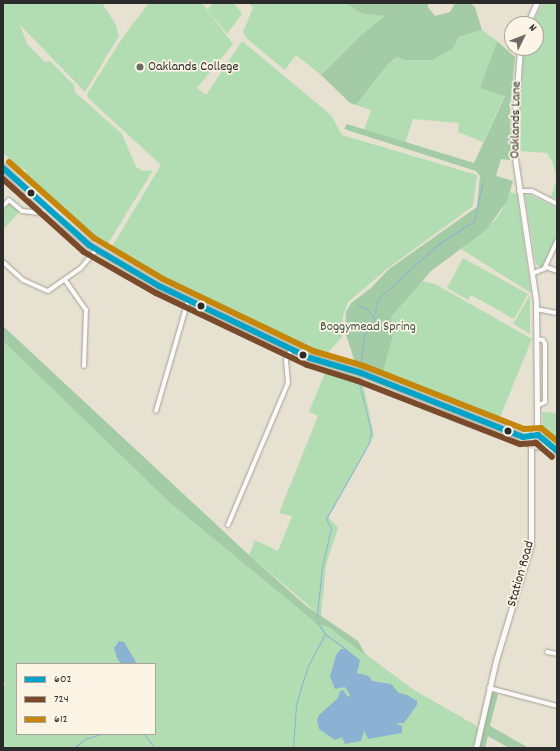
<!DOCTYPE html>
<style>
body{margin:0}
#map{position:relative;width:560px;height:751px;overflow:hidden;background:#e6e1d1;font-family:Dekko,sans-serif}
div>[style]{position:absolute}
.green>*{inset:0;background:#b2ddb3}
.forest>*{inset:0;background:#a3cba6}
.water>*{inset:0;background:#8cb2d3}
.stream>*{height:1px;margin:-0.5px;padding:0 0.5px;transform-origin:0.5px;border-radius:0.5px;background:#8cb2d3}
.roads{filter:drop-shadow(0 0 1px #a2a097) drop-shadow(0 0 1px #a2a097)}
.minor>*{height:4px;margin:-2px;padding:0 2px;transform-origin:2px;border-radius:2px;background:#fbfaf8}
.tertiary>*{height:5px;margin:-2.5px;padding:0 2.5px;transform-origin:2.5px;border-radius:2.5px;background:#fbfaf8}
.primary>*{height:6px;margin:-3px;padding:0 3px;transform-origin:3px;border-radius:3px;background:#e7e1d4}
.bus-1>*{height:6px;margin:-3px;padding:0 3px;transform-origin:3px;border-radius:3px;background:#02a3c6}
.bus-2>*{height:6px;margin:-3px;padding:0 3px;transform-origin:3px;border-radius:3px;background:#7a4b2a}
.bus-3>*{height:6px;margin:-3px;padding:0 3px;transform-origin:3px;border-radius:3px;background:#c4870b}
.dots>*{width:11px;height:11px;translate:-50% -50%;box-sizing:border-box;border:2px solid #fcf5e5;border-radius:50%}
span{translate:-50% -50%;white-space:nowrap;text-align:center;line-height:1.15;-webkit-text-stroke:3.5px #fcf5e5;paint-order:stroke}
.poi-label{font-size:14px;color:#2b2b2b}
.left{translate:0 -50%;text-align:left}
.street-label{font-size:14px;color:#2b2b2b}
.park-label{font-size:14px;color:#425647}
.frame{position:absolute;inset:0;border:4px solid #2b2b2b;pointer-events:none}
.legend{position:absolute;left:16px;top:663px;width:140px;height:72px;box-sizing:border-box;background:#fcf5e5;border:1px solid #a8a49b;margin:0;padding:5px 7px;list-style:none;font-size:12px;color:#2b2b2b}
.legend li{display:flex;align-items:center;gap:8px;height:20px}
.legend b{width:20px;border:1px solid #a8a49b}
.north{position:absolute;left:504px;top:16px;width:40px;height:40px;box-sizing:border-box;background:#fcf5e5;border:1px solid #a8a49b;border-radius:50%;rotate:47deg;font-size:11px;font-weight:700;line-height:16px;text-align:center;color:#2b2b2b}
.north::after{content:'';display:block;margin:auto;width:14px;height:18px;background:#6c6b65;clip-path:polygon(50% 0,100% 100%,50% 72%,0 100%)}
</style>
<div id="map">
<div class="green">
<i style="clip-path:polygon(3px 3px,102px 3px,116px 25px,119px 36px,85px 92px,20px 25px,27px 44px,45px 62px,50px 61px,74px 85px,75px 92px,122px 134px,136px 167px,143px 171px,153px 170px,106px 247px,40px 193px,23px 177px,27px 171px,16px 166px,3px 152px)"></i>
<i style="clip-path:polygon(149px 3px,202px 3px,233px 44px,197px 88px,206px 95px,242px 41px,331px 115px,342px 135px,477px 175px,473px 206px,387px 269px,348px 302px,343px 316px,342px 337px,326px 355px,180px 288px,110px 250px,161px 165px,88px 98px,87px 94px,125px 34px)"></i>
<i style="clip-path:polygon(214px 3px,234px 3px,242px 14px,227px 34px,207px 9px)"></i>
<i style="clip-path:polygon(249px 3px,345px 3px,363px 14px,386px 16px,360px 36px,321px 75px,296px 55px,285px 70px,246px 38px,243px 32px,253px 8px)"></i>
<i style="clip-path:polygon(543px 3px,557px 3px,557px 199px,551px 197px,557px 178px,552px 161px,547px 153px,520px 151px,518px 128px,524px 48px,536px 48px,536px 24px,532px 24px)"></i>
<i style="clip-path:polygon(482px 30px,497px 41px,480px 88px,505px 95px,483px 142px,458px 132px,459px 123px,413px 119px,405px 143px,364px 130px,371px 110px,356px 105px,388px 64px,397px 57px,405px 60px,453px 48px,459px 37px)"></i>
<i style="clip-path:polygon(510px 192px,517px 194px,531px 293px,461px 249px,494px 221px,501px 212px)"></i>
<i style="clip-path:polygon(528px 194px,557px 208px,557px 238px,542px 269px,536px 264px,525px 196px)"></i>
<i style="clip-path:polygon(10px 203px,20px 211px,3px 230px,3px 210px)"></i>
<i style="clip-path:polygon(463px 258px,528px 294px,514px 319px,471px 295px,468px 300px,447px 288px)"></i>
<i style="clip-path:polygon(421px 281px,435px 284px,532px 339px,498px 422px,382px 376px,394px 332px,391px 317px)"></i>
<i style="clip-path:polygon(530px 295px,530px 334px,513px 324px)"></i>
<i style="clip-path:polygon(evenodd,3px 341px,169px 502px,317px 624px,330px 628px,414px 690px,475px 725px,478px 729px,473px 748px,3px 748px,3px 685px,6px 685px,3px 679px,3px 341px,17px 664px,155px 664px,155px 734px,17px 734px,17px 664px)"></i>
<i style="clip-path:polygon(327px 368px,362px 378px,374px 436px,328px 517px,338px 528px,326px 564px,321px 616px,249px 555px,255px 540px,278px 551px,292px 516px,279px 513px,318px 416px,309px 412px)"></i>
<i style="clip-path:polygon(542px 412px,557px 413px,557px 446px,544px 436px)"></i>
</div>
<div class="forest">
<i style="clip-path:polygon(345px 3px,428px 3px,428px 7px,435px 16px,450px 12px,455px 3px,470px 3px,475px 7px,482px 30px,459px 37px,453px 48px,432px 60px,405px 60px,397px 57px,388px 64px,356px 105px,350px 103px,321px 75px,360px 36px,385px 16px,363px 14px)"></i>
<i style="clip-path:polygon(497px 41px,515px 57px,510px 108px,510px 160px,501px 159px,496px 176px,513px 181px,507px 201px,486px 230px,431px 271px,391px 317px,394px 332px,382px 376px,357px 368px,345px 332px,346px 312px,351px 303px,371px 288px,389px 269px,477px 207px,480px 176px,476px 171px,344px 129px,347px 124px,474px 163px,505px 96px,480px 88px)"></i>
<i style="clip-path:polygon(3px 326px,249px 555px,305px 605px,358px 641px,366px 656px,330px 628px,317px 624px,169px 502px,3px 341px)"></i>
<i style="clip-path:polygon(492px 692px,498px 694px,490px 726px,529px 748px,509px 748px,488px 736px,485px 748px,479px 748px)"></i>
</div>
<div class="water">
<i style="clip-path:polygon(119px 641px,124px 642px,136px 662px,134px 664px,121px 664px,117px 658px,114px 648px)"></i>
<i style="clip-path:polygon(341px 649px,346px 649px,360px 660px,357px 673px,369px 676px,372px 681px,391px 684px,399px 693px,407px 695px,417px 701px,417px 705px,404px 723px,396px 723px,402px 726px,402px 733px,368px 739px,364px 731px,361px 741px,345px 744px,342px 737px,335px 740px,319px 729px,317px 720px,319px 715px,338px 698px,340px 691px,343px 690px,348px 697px,350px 695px,345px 687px,335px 689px,330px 677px,336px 655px)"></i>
</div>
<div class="stream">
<i style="left:357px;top:305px;width:9px;rotate:18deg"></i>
<i style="left:366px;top:308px;width:14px;rotate:51deg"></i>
<i style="left:375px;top:319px;width:20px;rotate:123deg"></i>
<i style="left:364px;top:336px;width:29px;rotate:98deg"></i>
<i style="left:195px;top:309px;width:49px;rotate:26.6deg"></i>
<i style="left:374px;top:315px;width:16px;rotate:-76deg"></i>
<i style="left:378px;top:299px;width:80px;rotate:-42.5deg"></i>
<i style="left:437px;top:245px;width:44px;rotate:-33deg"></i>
<i style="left:474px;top:221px;width:41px;rotate:-77.3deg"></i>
<i style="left:317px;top:616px;width:49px;rotate:-84.2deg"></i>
<i style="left:322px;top:567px;width:40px;rotate:-77deg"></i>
<i style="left:331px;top:528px;width:10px;rotate:-119deg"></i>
<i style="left:326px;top:519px;width:87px;rotate:-60.5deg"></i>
<i style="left:369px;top:443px;width:12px;rotate:-81deg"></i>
<i style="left:371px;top:431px;width:54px;rotate:-104deg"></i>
<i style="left:317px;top:622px;width:14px;rotate:56deg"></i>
<i style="left:325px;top:634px;width:26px;rotate:36deg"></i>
<i style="left:144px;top:734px;width:18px;rotate:52deg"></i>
<i style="left:74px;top:748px;width:14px;rotate:-39deg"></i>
<i style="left:85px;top:739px;width:17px;rotate:-17deg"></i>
<i style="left:293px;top:748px;width:43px;rotate:-86deg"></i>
<i style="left:296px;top:705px;width:19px;rotate:-74deg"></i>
<i style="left:301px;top:687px;width:24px;rotate:-71deg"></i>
<i style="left:309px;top:664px;width:34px;rotate:-62deg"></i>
</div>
<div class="roads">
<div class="minor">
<i style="left:519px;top:191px;width:13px"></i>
<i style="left:532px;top:191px;width:28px;rotate:27deg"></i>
<i style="left:3px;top:206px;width:8px;rotate:-45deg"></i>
<i style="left:9px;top:200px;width:17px;rotate:40deg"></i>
<i style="left:22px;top:211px;width:19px;rotate:6deg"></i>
<i style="left:41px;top:213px;width:6px;rotate:-39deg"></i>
<i style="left:3px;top:262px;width:27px;rotate:42deg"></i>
<i style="left:23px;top:280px;width:27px;rotate:24deg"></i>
<i style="left:48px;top:291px;width:39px;rotate:-35deg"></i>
<i style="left:80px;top:269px;width:25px;rotate:-50deg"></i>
<i style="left:546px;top:267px;width:12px;rotate:20deg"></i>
<i style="left:533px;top:273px;width:12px;rotate:-20deg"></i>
<i style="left:544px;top:269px;width:31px;rotate:-65deg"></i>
<i style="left:65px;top:280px;width:37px;rotate:55deg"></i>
<i style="left:86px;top:310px;width:56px;rotate:92deg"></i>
<i style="left:536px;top:309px;width:21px;rotate:11deg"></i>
<i style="left:537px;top:339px;width:6px;rotate:9deg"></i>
<i style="left:543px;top:340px;width:4px;rotate:63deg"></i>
<i style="left:545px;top:344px;width:58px;rotate:90deg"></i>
<i style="left:545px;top:402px;width:9px;rotate:153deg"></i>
<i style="left:156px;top:411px;width:115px;rotate:-73.8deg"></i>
<i style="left:228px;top:525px;width:154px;rotate:-67.1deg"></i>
<i style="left:288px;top:383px;width:23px;rotate:-95deg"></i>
<i style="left:286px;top:360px;width:11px;rotate:-63deg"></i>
<i style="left:547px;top:652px;width:10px;rotate:11deg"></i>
<i style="left:489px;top:688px;width:70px;rotate:14.8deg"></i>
</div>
<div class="tertiary">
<i style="left:527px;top:24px;width:23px;rotate:-65deg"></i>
<i style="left:520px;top:48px;width:97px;rotate:94.1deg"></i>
<i style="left:513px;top:145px;width:158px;rotate:81.6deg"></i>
<i style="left:536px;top:301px;width:105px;rotate:89.5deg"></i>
<i style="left:537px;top:406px;width:20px;rotate:90deg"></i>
<i style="left:537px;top:426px;width:10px;rotate:114deg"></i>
<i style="left:476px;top:748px;width:90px;rotate:-77.2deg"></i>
<i style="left:496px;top:660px;width:121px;rotate:-73.2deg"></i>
<i style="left:531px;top:544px;width:99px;rotate:-90deg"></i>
</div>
<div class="primary">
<i style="left:3px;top:168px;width:59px;rotate:43.6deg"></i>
<i style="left:46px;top:209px;width:56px;rotate:39.9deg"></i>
<i style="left:89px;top:245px;width:81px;rotate:30.4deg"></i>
<i style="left:159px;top:286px;width:167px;rotate:25.5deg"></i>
<i style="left:310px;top:358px;width:53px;rotate:16.4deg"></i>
<i style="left:361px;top:373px;width:170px;rotate:21.7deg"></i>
<i style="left:519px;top:436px;width:17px;rotate:36deg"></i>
<i style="left:533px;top:446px;width:13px;rotate:4deg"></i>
<i style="left:546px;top:447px;width:12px;rotate:20deg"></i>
<i style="left:530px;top:442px;width:5px;rotate:-79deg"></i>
<i style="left:531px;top:437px;width:6px;rotate:-18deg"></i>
<i style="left:537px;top:435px;width:18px;rotate:41deg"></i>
</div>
</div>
<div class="bus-1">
<i style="left:3px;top:168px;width:115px;rotate:41.8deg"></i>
<i style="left:89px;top:245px;width:81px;rotate:30.4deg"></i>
<i style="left:159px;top:286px;width:167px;rotate:25.5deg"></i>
<i style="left:310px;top:358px;width:53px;rotate:16.4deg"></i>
<i style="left:361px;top:373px;width:174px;rotate:21.6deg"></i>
<i style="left:523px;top:437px;width:15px;rotate:-8deg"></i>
<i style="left:538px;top:435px;width:25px;rotate:40deg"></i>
</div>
<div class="bus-2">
<i style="left:3px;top:179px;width:109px;rotate:42deg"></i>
<i style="left:84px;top:252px;width:83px;rotate:29.7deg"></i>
<i style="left:156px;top:293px;width:167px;rotate:25.5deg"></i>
<i style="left:307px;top:365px;width:53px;rotate:17.4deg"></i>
<i style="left:358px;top:381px;width:174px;rotate:21.3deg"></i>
<i style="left:520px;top:444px;width:16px;rotate:-4deg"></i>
<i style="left:536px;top:443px;width:21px;rotate:41deg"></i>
</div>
<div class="bus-3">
<i style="left:9px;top:162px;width:114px;rotate:41.8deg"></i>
<i style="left:94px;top:238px;width:80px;rotate:30.7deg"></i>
<i style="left:163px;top:279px;width:166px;rotate:25.6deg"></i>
<i style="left:313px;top:351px;width:53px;rotate:16.4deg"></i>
<i style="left:364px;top:366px;width:172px;rotate:21.5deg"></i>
<i style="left:524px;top:429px;width:17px;rotate:-3deg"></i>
<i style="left:541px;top:428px;width:21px;rotate:39deg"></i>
</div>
<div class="dots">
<i style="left:140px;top:67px;background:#6c6b65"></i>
<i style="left:31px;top:193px;background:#2b2b2b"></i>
<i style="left:201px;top:306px;background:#2b2b2b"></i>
<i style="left:303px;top:355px;background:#2b2b2b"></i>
<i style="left:508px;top:431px;background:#2b2b2b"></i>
</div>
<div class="poi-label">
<span class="left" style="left:148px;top:67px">Oaklands College</span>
</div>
<div class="street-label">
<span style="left:516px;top:120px;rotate:-89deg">Oaklands Lane</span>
<span style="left:521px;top:574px;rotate:-74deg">Station Road</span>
</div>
<div class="park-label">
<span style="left:368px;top:327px">Boggymead Spring</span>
</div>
<div class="frame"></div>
<ul class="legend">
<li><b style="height:5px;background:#02a3c6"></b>602</li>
<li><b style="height:5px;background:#7a4b2a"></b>724</li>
<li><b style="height:5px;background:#c4870b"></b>612</li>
</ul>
<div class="north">N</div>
</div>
